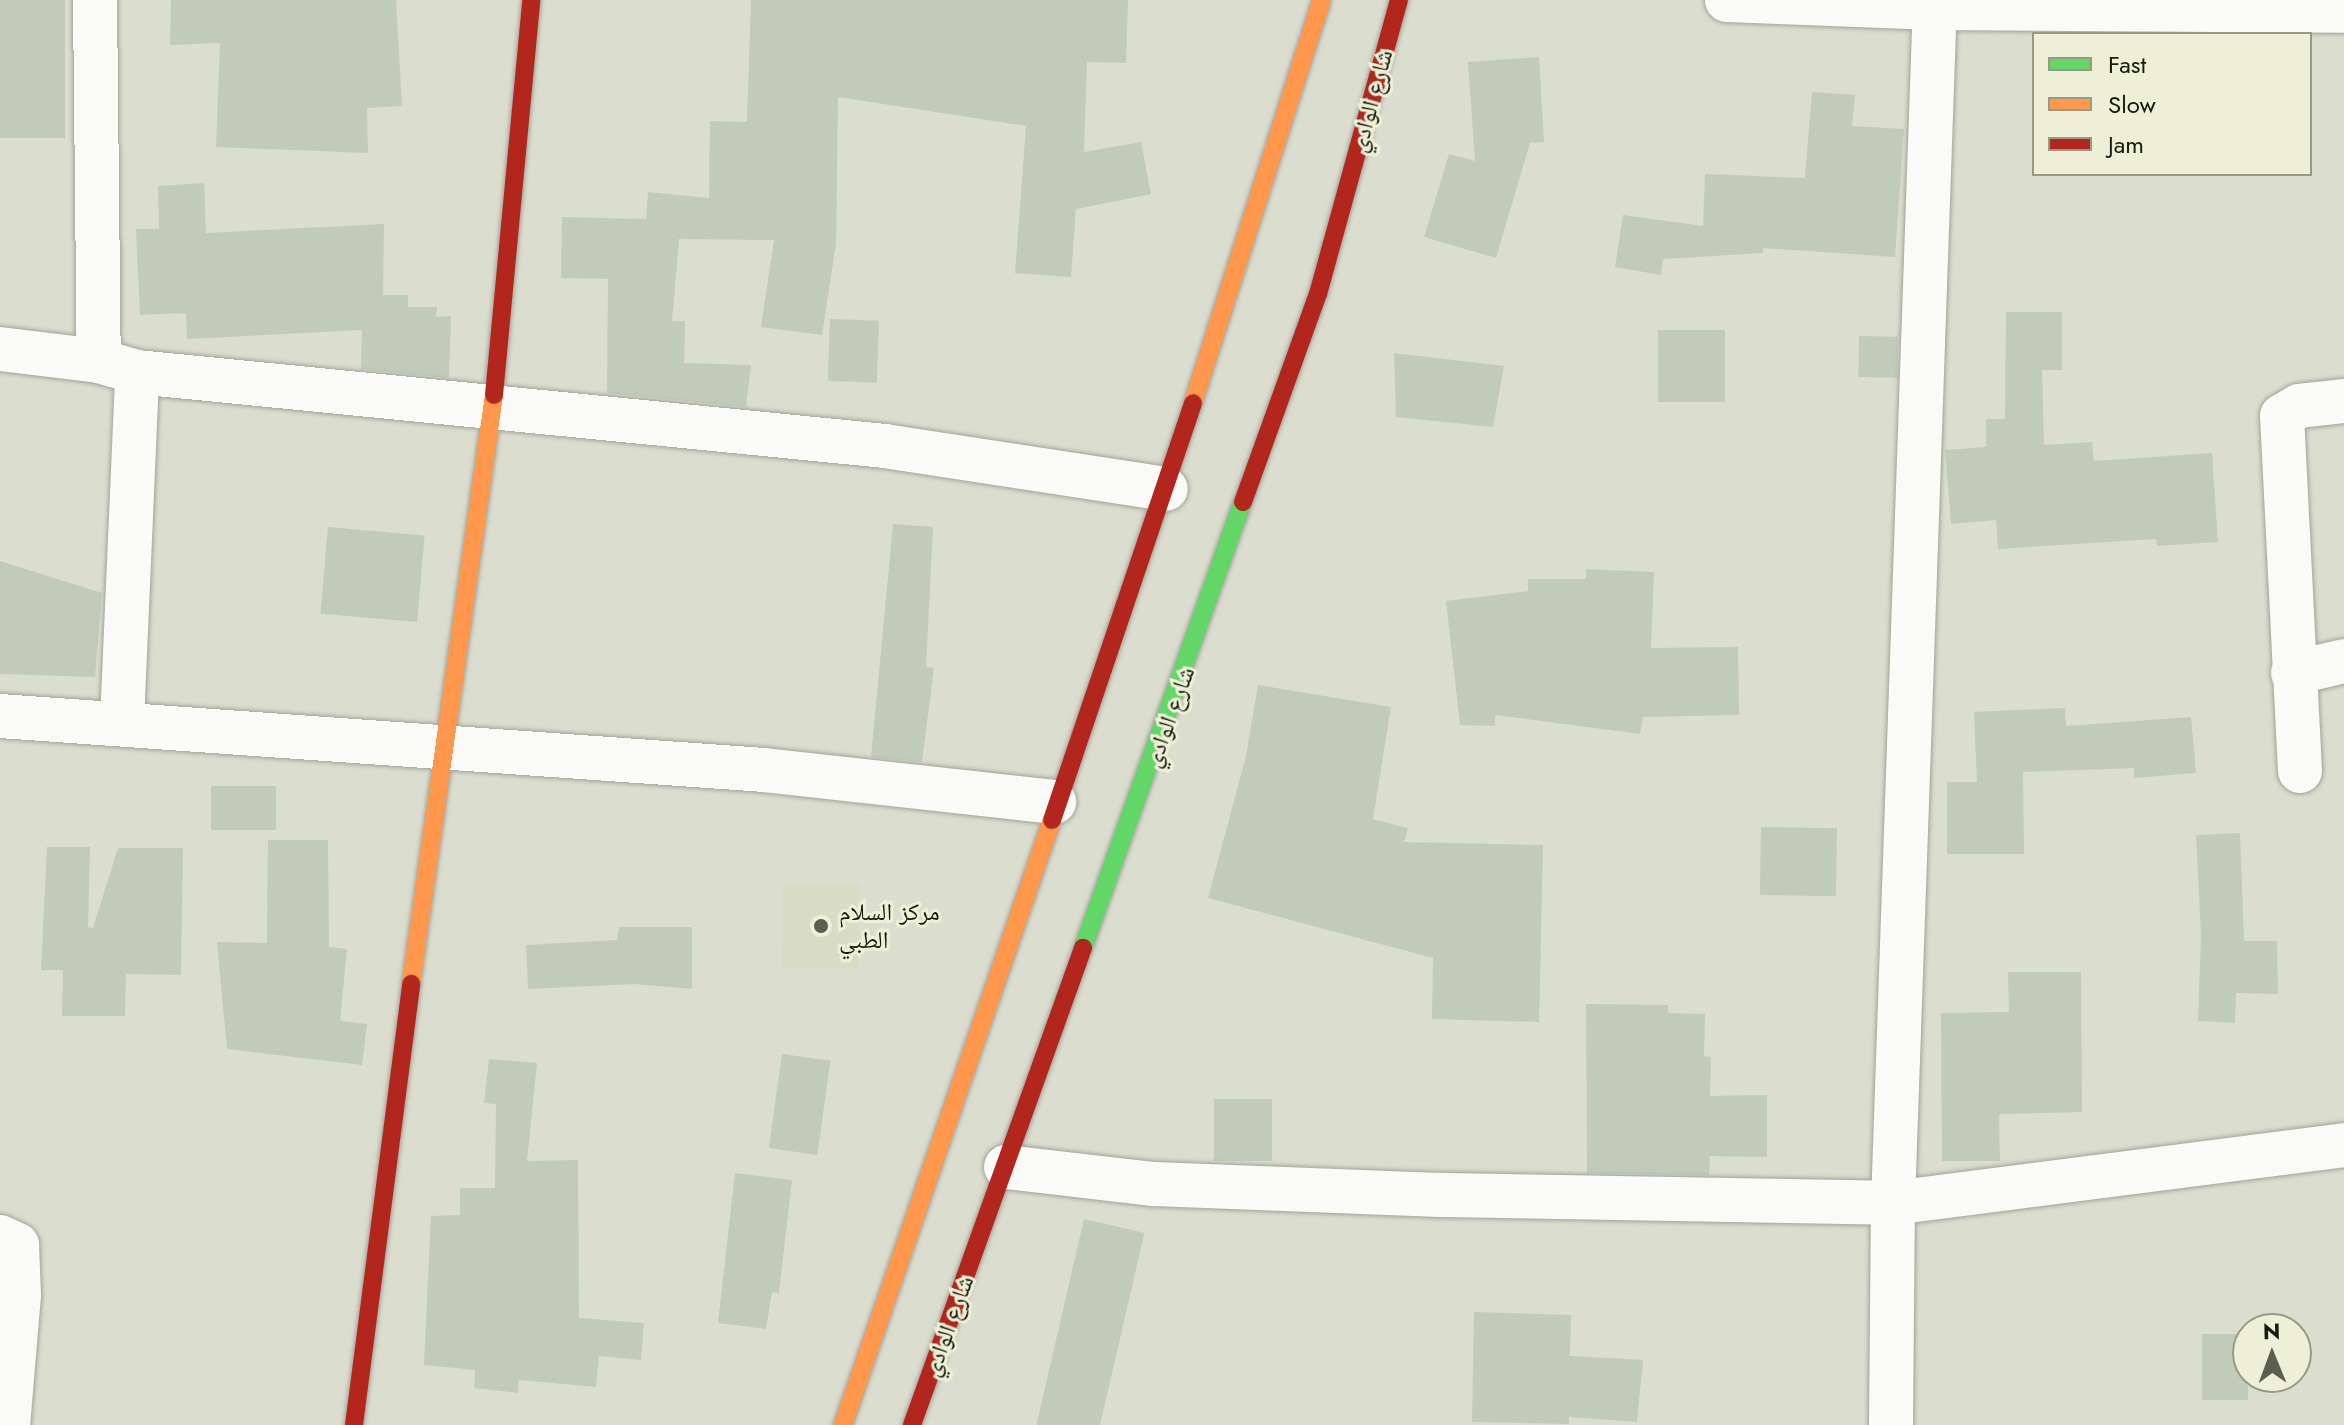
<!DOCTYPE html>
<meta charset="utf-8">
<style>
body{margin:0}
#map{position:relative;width:2344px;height:1425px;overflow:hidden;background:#dbddcf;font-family:Jost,"Noto Naskh Arabic",sans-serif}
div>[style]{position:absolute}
.built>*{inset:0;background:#d9dcc4;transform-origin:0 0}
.building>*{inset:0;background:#c0ccb9;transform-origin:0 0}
.roads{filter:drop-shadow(0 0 2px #a2a499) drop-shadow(0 0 2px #a2a499)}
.street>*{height:44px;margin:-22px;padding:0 22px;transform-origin:22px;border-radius:22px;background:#fafaf8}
.fast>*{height:18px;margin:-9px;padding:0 9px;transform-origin:9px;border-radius:9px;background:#63d668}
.slow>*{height:18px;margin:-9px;padding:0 9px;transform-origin:9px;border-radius:9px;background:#ff974d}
.jam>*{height:18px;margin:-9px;padding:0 9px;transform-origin:9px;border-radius:9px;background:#b3261e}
.dots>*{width:22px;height:22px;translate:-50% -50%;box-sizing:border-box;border:4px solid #edf0d6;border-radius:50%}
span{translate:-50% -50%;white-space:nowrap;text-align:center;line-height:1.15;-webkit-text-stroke:6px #edf0d6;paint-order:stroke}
.street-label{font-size:24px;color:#18190f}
.poi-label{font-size:24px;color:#18190f}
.left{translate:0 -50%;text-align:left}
.legend{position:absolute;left:2032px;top:32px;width:280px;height:144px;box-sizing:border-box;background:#edf0d6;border:2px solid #989a86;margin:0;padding:10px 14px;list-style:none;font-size:24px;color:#18190f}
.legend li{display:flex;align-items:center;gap:16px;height:40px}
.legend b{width:40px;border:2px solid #989a86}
.north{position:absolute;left:2232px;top:1313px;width:80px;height:80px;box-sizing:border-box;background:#edf0d6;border:2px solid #989a86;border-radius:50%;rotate:359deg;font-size:22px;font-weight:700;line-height:32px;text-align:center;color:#18190f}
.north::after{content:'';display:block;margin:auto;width:28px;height:36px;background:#5c5e52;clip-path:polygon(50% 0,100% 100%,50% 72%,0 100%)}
</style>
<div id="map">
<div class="built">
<i style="left:783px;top:883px;width:77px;height:85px;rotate:1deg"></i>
</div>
<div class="building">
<i style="left:0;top:0;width:65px;height:138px"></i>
<i style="clip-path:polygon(171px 0,396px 0,402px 106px,367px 108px,368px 153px,216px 147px,220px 43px,170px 45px)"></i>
<i style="clip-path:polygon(751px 0,1128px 0,1126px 63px,1087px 62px,1084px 152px,1141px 142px,1151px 194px,1076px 209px,1071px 277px,1015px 273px,1026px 126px,838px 97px,836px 244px,822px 335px,761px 327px,774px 240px,679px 239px,672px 321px,685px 321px,684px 363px,751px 365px,746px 407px,607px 393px,608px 279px,561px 278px,562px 217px,646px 219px,648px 192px,709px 198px,710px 121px,747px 122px)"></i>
<i style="clip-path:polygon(1539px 57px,1544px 142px,1530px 143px,1496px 258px,1424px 237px,1449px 154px,1475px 161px,1468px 62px)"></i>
<i style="clip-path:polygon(1812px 92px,1855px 95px,1852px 126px,1904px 129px,1895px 257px,1763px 248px,1763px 253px,1663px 259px,1661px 275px,1615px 267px,1623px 215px,1703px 226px,1705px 174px,1805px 178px)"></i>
<i style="clip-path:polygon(204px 183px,206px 233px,384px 224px,383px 295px,408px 295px,408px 307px,437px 307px,436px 317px,451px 316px,449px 378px,361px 369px,362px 330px,187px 339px,186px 313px,140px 315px,136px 229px,159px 229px,158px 186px)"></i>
<i style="clip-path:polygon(2006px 312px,2062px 312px,2062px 370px,2042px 370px,2044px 445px,2092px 442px,2094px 461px,2212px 453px,2218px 542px,2157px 546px,2156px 539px,1998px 549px,1996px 520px,1951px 524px,1945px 450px,1986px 447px,1986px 419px,2005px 419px)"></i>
<i style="left:830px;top:319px;width:49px;height:62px;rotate:2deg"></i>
<i style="left:1658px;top:330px;width:67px;height:72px"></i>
<i style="left:1859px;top:336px;width:39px;height:41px;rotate:1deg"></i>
<i style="clip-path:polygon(1394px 353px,1504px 366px,1493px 427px,1396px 417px)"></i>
<i style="clip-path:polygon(893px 524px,933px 527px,926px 667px,934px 668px,922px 762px,871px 757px)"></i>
<i style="left:328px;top:527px;width:97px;height:87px;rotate:5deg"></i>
<i style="clip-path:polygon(0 561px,102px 593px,95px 677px,0 674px)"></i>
<i style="clip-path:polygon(1586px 569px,1654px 572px,1651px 648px,1738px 647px,1739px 715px,1643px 717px,1640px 734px,1495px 715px,1495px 726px,1460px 725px,1446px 601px,1528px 591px,1528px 579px,1586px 579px)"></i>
<i style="clip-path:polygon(1258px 685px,1391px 707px,1373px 819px,1408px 828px,1404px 842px,1543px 845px,1539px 1022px,1432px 1019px,1433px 958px,1208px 898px,1246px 756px)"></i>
<i style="clip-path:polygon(2065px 708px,2066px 726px,2191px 717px,2196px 773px,2134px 778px,2134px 768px,2023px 772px,2024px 854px,1947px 854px,1947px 782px,1977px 782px,1974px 712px)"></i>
<i style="left:211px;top:786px;width:65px;height:44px"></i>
<i style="left:1761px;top:827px;width:76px;height:68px;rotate:1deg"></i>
<i style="clip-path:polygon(2240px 833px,2244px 941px,2277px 941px,2278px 994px,2236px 993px,2235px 1023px,2198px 1021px,2201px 935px,2196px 835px)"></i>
<i style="clip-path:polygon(268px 840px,328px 840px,329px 947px,347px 949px,340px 1021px,367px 1024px,362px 1065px,227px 1049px,217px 942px,267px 943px)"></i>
<i style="clip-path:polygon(47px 847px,90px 847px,88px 927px,93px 928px,118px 848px,183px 848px,181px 975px,126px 974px,125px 1016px,62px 1016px,63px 970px,41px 970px)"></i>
<i style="clip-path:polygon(619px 927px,692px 927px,692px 989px,634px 984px,528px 989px,526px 945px,617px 940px)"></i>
<i style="clip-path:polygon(2008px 972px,2081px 972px,2082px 1112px,1999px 1114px,2000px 1161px,1942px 1161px,1941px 1013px,2009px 1012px)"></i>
<i style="clip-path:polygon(1586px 1004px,1668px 1005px,1668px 1013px,1705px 1014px,1704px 1056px,1711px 1057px,1710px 1096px,1767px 1095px,1767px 1157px,1710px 1156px,1709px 1175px,1587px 1173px)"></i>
<i style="left:782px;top:1054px;width:49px;height:95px;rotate:8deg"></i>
<i style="clip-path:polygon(489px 1059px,537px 1063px,527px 1161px,578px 1160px,579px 1318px,644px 1323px,641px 1360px,599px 1356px,596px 1387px,519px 1380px,518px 1393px,474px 1388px,475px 1370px,424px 1365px,431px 1216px,460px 1215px,460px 1188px,495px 1188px,496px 1104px,484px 1103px)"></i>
<i style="left:1214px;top:1099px;width:58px;height:62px"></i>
<i style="clip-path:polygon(735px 1173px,792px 1180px,779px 1293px,772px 1292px,766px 1329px,718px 1323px)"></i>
<i style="left:1084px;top:1219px;width:62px;height:211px;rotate:13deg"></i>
<i style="clip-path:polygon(1474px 1312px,1571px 1315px,1570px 1356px,1643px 1360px,1637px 1422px,1569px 1417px,1569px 1424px,1472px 1422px)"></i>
<i style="left:2248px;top:1334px;width:66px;height:46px;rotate:90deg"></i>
</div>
<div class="roads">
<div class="street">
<i style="left:95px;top:0;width:361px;rotate:89.4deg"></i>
<i style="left:1727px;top:0;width:208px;rotate:2.2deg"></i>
<i style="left:1935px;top:8px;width:409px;rotate:0.4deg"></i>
<i style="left:0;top:349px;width:100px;rotate:6.9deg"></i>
<i style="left:99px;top:361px;width:40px;rotate:16deg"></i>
<i style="left:137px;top:372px;width:752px;rotate:5.65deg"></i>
<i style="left:885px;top:446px;width:284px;rotate:8.7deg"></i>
<i style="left:2293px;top:673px;width:52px;rotate:-13.2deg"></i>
<i style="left:0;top:716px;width:766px;rotate:4.04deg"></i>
<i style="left:764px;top:770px;width:292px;rotate:6.3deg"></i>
<i style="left:122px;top:722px;width:350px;rotate:-87.5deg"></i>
<i style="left:2300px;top:771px;width:355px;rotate:-92.9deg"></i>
<i style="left:2282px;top:416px;width:20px;rotate:-30deg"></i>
<i style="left:2299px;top:406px;width:45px;rotate:-6.3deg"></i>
<i style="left:1006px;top:1167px;width:149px;rotate:6.6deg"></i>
<i style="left:1154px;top:1184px;width:286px;rotate:2.2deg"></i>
<i style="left:1440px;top:1195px;width:453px;rotate:1deg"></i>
<i style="left:1893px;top:1203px;width:455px;rotate:-7.3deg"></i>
<i style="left:0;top:1237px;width:19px;rotate:25deg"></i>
<i style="left:17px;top:1245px;width:50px;rotate:87.7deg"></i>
<i style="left:19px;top:1295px;width:130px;rotate:94.8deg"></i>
<i style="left:1891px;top:1425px;width:222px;rotate:-89.5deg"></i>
<i style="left:1893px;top:1203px;width:1204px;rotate:-88deg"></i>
</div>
<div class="fast">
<i style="left:1083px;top:948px;width:474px;rotate:-70.3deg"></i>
</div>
<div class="slow">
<i style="left:1193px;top:403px;width:423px;rotate:-72.3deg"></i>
<i style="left:411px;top:984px;width:595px;rotate:-81.98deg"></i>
<i style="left:843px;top:1425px;width:640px;rotate:-70.94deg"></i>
</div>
<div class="jam">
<i style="left:494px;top:395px;width:397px;rotate:-84.6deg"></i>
<i style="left:1243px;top:502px;width:221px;rotate:-70.2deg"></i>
<i style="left:1318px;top:294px;width:305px;rotate:-74.6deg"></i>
<i style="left:1052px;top:820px;width:440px;rotate:-71.3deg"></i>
<i style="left:354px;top:1425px;width:445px;rotate:-82.6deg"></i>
<i style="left:912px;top:1425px;width:507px;rotate:-70.28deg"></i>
</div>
</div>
<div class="dots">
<i style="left:821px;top:926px;background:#5c5e52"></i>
</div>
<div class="street-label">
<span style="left:1371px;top:101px;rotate:-75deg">شارع الوادي</span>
<span style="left:1169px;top:717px;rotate:-70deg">شارع الوادي</span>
<span style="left:948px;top:1326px;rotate:-70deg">شارع الوادي</span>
</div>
<div class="poi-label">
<span class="left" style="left:839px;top:926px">مركز السلام<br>الطبي</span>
</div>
<ul class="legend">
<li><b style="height:10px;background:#63d668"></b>Fast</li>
<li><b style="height:10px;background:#ff974d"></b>Slow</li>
<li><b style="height:10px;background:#b3261e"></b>Jam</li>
</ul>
<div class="north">N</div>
</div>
